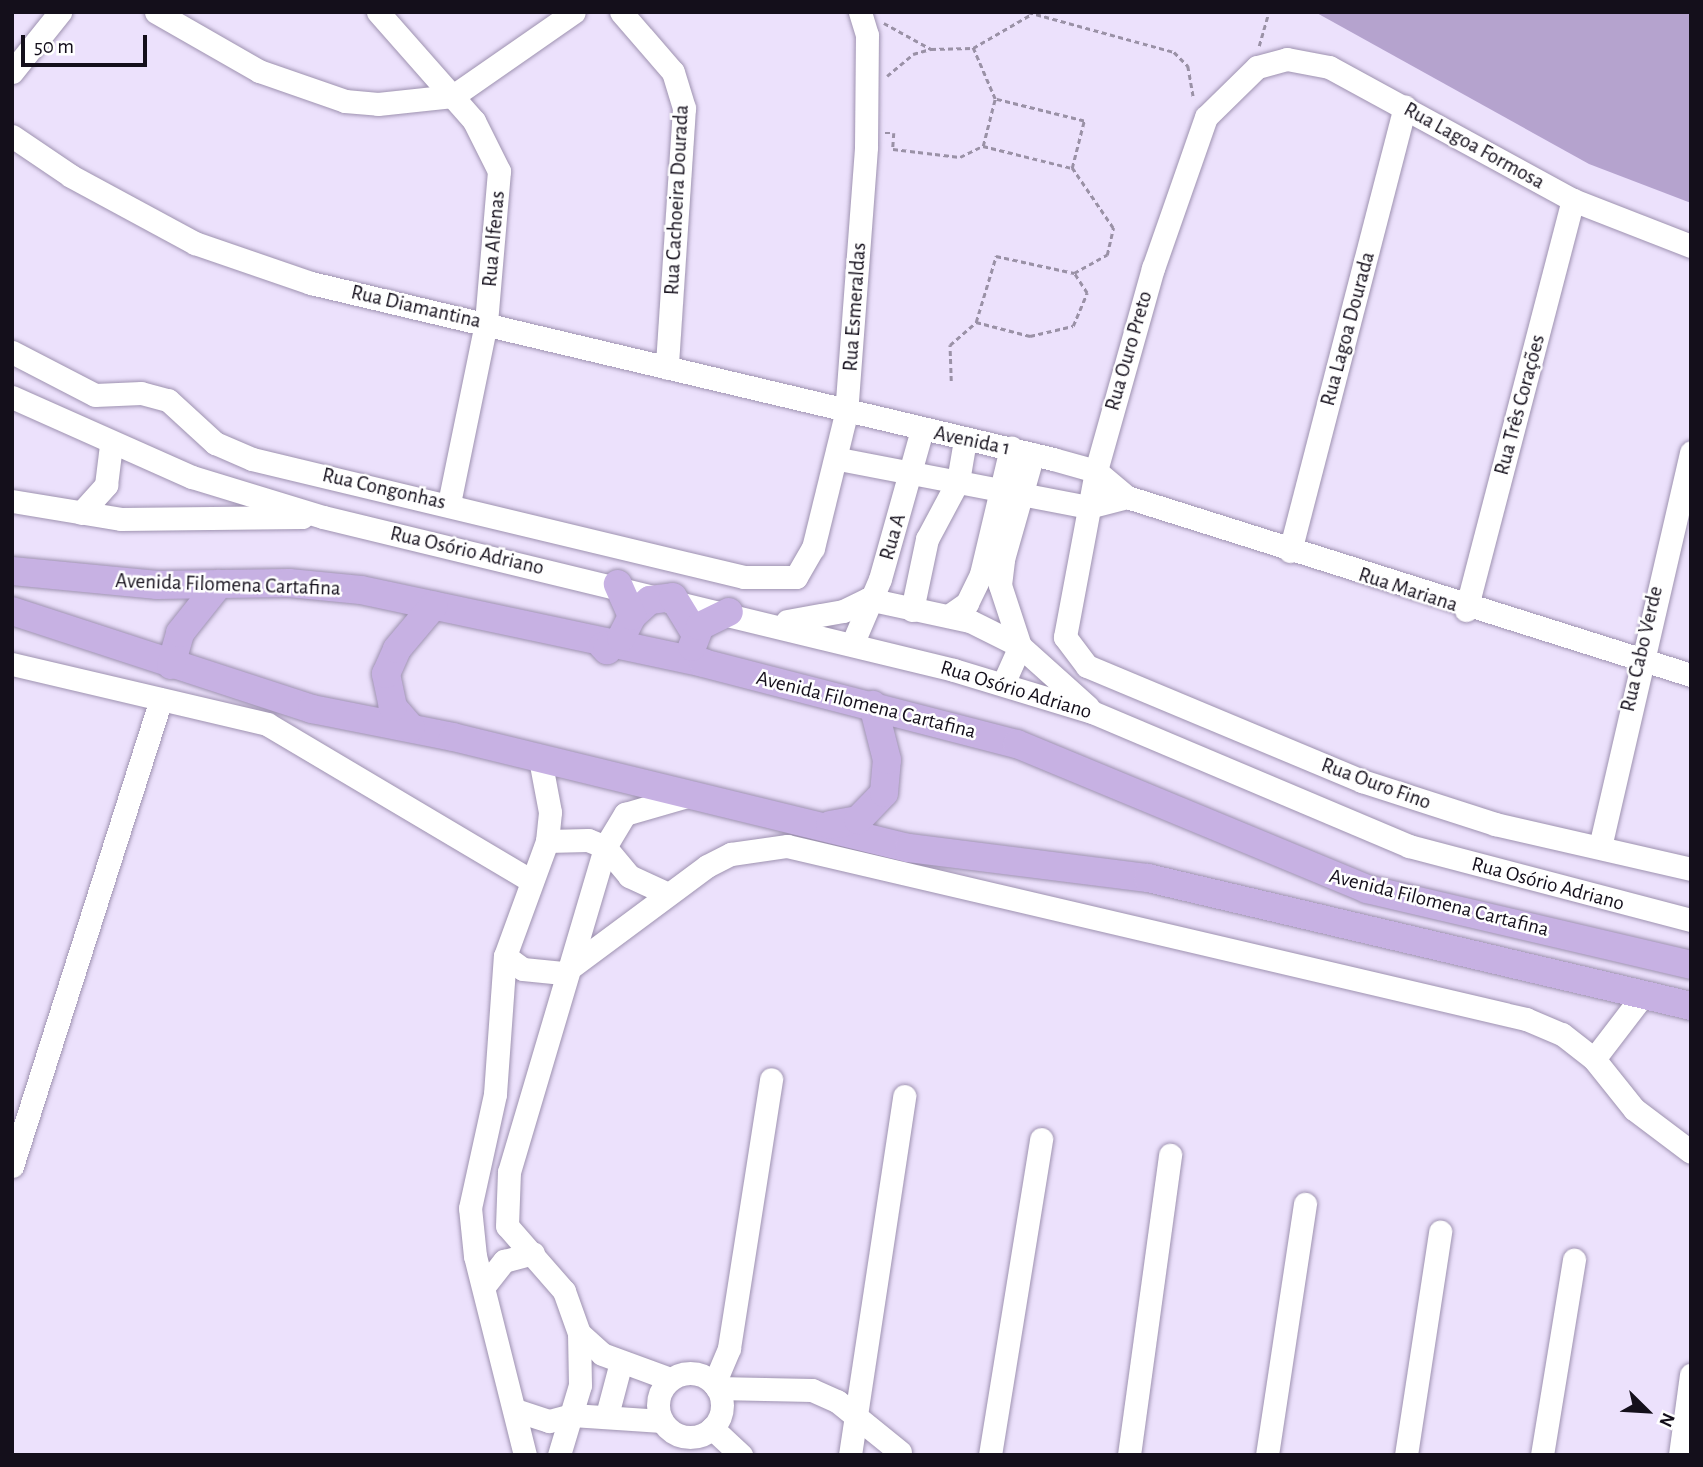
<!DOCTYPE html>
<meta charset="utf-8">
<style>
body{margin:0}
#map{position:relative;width:1703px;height:1467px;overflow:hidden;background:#ece1fc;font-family:"Alegreya Sans",sans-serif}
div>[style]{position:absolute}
.forest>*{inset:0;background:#b5a3ce}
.path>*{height:2.5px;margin-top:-1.25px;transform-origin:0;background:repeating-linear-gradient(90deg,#9a91a6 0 5px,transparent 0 8.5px)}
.roads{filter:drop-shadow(0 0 2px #9e92b0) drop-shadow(0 0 2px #9e92b0)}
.minor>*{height:23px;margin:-11.5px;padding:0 11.5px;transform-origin:11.5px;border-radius:11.5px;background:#fff}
.minor>.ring{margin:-11.5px;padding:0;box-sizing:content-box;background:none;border:23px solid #fff;border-radius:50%}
.major>*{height:28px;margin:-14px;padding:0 14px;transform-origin:14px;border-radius:14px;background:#c7b1e3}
span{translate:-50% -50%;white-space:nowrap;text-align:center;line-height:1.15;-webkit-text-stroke:5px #fff;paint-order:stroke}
.street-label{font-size:21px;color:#140f1b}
.frame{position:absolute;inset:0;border:14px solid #140f1b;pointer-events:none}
.north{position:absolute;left:1612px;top:1376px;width:70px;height:70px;-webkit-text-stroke:5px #fff;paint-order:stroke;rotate:114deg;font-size:19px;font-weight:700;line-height:28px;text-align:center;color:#140f1b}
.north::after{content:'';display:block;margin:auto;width:24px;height:32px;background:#140f1b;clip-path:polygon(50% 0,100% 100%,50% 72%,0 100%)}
.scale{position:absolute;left:21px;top:35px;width:126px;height:32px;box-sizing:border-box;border:4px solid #140f1b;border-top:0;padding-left:9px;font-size:21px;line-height:24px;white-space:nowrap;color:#140f1b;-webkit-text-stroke:5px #fff;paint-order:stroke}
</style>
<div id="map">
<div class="forest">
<i style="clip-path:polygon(1315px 12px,1691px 12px,1691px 203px,1589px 164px)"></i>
</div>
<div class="path">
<i style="left:1028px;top:12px;width:151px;rotate:15.3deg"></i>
<i style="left:1174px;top:52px;width:20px;rotate:45deg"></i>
<i style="left:1188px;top:66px;width:34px;rotate:80deg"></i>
<i style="left:884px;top:23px;width:54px;rotate:29deg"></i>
<i style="left:931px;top:49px;width:42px;rotate:-1.4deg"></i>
<i style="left:973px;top:48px;width:66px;rotate:-30.1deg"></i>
<i style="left:1259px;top:46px;width:35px;rotate:-74deg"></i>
<i style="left:887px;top:76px;width:34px;rotate:-40deg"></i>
<i style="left:913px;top:54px;width:19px;rotate:-16deg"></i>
<i style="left:885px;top:133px;width:9px"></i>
<i style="left:894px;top:133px;width:16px;rotate:94deg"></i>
<i style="left:893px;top:149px;width:67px;rotate:6.8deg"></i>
<i style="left:960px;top:157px;width:25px;rotate:-26deg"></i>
<i style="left:983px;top:146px;width:92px;rotate:13.9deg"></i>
<i style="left:1072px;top:168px;width:49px;rotate:-75.7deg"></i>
<i style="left:1084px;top:121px;width:92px;rotate:-166.1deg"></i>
<i style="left:995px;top:99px;width:56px;rotate:-113.3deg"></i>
<i style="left:983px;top:146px;width:49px;rotate:-75.7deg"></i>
<i style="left:976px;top:322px;width:69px;rotate:-73.1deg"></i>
<i style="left:996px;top:256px;width:80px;rotate:12.3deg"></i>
<i style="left:1074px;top:273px;width:38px;rotate:-29deg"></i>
<i style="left:1107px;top:255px;width:28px;rotate:-77deg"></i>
<i style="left:1113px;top:228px;width:73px;rotate:-124.3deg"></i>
<i style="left:951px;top:381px;width:36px;rotate:-92deg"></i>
<i style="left:950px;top:345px;width:35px;rotate:-41deg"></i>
<i style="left:976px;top:322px;width:56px;rotate:14.5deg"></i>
<i style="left:1030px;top:336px;width:44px;rotate:-13.1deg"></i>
<i style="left:1073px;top:326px;width:36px;rotate:-67deg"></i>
<i style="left:1087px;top:293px;width:24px;rotate:-123deg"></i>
</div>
<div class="roads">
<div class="minor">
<i style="left:156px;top:12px;width:119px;rotate:29.8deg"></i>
<i style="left:259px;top:71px;width:91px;rotate:19.2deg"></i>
<i style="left:345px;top:101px;width:33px;rotate:5deg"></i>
<i style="left:378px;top:104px;width:75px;rotate:-6.1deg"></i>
<i style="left:453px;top:96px;width:147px;rotate:-34.8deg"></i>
<i style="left:378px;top:12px;width:145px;rotate:48.6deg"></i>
<i style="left:474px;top:121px;width:56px;rotate:63.4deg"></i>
<i style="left:499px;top:171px;width:153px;rotate:94.9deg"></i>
<i style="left:486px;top:323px;width:185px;rotate:101.6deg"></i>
<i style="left:621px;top:12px;width:79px;rotate:49.1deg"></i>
<i style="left:673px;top:72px;width:38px;rotate:73deg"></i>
<i style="left:684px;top:108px;width:260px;rotate:93.8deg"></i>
<i style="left:12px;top:72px;width:77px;rotate:-51.3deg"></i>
<i style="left:12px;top:136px;width:71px;rotate:34.1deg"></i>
<i style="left:71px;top:176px;width:141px;rotate:28.4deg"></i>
<i style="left:195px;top:243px;width:123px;rotate:19deg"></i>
<i style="left:311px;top:283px;width:763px;rotate:13.34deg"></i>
<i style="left:1053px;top:459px;width:45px;rotate:15.6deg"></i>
<i style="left:1096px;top:471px;width:40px;rotate:40deg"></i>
<i style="left:1127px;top:497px;width:591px;rotate:17.52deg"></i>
<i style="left:1691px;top:246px;width:127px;rotate:-158.7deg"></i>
<i style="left:1573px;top:200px;width:278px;rotate:-151.4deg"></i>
<i style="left:1329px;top:67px;width:43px;rotate:-169.2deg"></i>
<i style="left:1287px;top:59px;width:31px;rotate:165deg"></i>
<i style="left:1257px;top:67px;width:71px;rotate:135.6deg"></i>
<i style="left:1206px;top:117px;width:160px;rotate:109.3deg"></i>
<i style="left:1153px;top:268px;width:211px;rotate:105.7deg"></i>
<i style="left:1096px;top:471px;width:169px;rotate:100.6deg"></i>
<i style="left:1065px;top:637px;width:36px;rotate:53deg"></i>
<i style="left:1087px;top:666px;width:298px;rotate:22.7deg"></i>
<i style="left:1362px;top:781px;width:140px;rotate:17.9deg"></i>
<i style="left:1495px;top:824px;width:201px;rotate:12.9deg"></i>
<i style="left:12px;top:352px;width:93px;rotate:27.4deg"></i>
<i style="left:95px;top:395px;width:46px;rotate:-2.5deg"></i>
<i style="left:141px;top:393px;width:28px;rotate:15deg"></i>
<i style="left:168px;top:400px;width:64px;rotate:42.5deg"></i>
<i style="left:215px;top:443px;width:40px;rotate:23.4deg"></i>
<i style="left:252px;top:459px;width:506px;rotate:13.49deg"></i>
<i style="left:744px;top:577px;width:52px"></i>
<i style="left:796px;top:577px;width:34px;rotate:-60deg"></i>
<i style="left:813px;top:548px;width:138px;rotate:-76.2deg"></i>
<i style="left:846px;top:414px;width:268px;rotate:-85.7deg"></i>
<i style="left:866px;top:147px;width:112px;rotate:-89.5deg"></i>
<i style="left:867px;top:35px;width:24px;rotate:-107deg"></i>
<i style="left:12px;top:397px;width:197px;rotate:24deg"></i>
<i style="left:192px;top:477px;width:137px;rotate:17deg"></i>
<i style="left:323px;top:517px;width:649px;rotate:13.63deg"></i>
<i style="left:954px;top:670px;width:144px;rotate:16.9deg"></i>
<i style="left:1092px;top:712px;width:344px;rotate:22.9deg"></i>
<i style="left:1409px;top:846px;width:292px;rotate:14.7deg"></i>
<i style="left:839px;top:459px;width:254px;rotate:10.9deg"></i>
<i style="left:1088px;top:507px;width:40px;rotate:-14.4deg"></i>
<i style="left:12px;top:501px;width:110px;rotate:9.4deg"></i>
<i style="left:121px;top:519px;width:181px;rotate:-0.6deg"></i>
<i style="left:81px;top:513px;width:38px;rotate:-48deg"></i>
<i style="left:106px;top:485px;width:40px;rotate:-82.9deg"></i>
<i style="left:1290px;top:551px;width:459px;rotate:-75.5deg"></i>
<i style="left:912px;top:610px;width:73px;rotate:-78.1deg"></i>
<i style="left:927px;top:539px;width:66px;rotate:-61.9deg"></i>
<i style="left:958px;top:481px;width:42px;rotate:-80.3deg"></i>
<i style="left:1466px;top:610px;width:424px;rotate:-75.4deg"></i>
<i style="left:950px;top:615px;width:21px;rotate:-35deg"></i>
<i style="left:967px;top:603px;width:32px;rotate:-64deg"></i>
<i style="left:981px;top:574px;width:130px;rotate:-76.6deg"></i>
<i style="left:787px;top:621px;width:57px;rotate:-10.1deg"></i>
<i style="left:843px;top:611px;width:28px;rotate:-26deg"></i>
<i style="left:868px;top:599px;width:104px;rotate:12.2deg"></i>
<i style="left:970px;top:621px;width:56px;rotate:26.6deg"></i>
<i style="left:1020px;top:646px;width:91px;rotate:41.9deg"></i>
<i style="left:854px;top:640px;width:66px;rotate:-66.9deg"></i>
<i style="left:880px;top:579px;width:155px;rotate:-74.3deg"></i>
<i style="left:12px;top:664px;width:262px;rotate:13.2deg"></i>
<i style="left:267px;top:724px;width:306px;rotate:30.7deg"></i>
<i style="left:1003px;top:684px;width:42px;rotate:-65.9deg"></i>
<i style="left:1020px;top:646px;width:64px;rotate:-108.2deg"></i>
<i style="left:1000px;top:585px;width:26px;rotate:-83deg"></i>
<i style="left:1003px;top:559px;width:109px;rotate:-74.1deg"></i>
<i style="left:547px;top:841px;width:41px;rotate:-1.4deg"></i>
<i style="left:588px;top:840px;width:18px;rotate:22deg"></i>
<i style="left:605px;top:847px;width:38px;rotate:50deg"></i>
<i style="left:629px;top:876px;width:43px;rotate:24.8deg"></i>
<i style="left:1600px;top:847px;width:405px;rotate:-77deg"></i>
<i style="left:505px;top:956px;width:22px;rotate:36deg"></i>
<i style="left:523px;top:969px;width:40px;rotate:5.7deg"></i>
<i style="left:563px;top:973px;width:179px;rotate:-36.6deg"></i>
<i style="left:707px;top:866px;width:27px;rotate:-27deg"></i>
<i style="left:731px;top:854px;width:57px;rotate:-8.1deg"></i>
<i style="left:787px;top:846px;width:759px;rotate:13.18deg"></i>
<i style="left:1526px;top:1019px;width:39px;rotate:23deg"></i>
<i style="left:1562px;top:1034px;width:41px;rotate:38deg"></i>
<i style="left:1594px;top:1059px;width:64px;rotate:51.3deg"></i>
<i style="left:1634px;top:1109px;width:71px;rotate:37deg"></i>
<i style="left:1594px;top:1059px;width:81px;rotate:-52.6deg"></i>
<i style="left:12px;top:1166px;width:490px;rotate:-72.3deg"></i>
<i style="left:485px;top:1285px;width:31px;rotate:-52deg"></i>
<i style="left:504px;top:1261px;width:30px;rotate:-15deg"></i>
<i style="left:579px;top:1333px;width:31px;rotate:42deg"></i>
<i style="left:602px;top:1354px;width:72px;rotate:20.2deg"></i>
<i class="ring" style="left:658px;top:1373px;width:41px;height:41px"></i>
<i style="left:714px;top:1384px;width:39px;rotate:-67deg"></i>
<i style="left:729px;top:1348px;width:272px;rotate:-81.1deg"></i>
<i style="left:717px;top:1388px;width:95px;rotate:1.2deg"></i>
<i style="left:812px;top:1390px;width:27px;rotate:24deg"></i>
<i style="left:837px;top:1401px;width:81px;rotate:39deg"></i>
<i style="left:515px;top:1410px;width:36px;rotate:18deg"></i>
<i style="left:549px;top:1421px;width:24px;rotate:-15deg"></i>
<i style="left:572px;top:1415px;width:90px;rotate:3.8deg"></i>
<i style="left:607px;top:1415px;width:55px;rotate:-75.2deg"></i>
<i style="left:712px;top:1428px;width:40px;rotate:43deg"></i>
<i style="left:525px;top:1455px;width:205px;rotate:-104.1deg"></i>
<i style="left:475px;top:1256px;width:48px;rotate:-95.9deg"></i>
<i style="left:470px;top:1208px;width:117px;rotate:-77.6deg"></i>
<i style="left:495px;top:1094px;width:138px;rotate:-85.9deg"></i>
<i style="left:505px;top:956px;width:122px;rotate:-69.9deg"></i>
<i style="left:547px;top:841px;width:29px;rotate:-84deg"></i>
<i style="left:550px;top:812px;width:54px;rotate:-100.7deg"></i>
<i style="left:559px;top:1455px;width:73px;rotate:-73.3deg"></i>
<i style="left:580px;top:1385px;width:52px;rotate:-91.1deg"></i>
<i style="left:579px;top:1333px;width:45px;rotate:-109.7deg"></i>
<i style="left:564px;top:1291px;width:86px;rotate:-131.2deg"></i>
<i style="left:507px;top:1226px;width:54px;rotate:-87.9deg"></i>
<i style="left:509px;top:1172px;width:339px;rotate:-73.5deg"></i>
<i style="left:605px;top:847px;width:39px;rotate:-59deg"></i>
<i style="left:625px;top:814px;width:65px;rotate:-16.2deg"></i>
<i style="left:850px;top:1455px;width:363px;rotate:-81.4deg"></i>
<i style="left:990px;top:1455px;width:320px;rotate:-80.8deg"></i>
<i style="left:1129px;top:1455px;width:303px;rotate:-82.2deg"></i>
<i style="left:1267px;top:1455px;width:254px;rotate:-81.4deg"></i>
<i style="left:1406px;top:1455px;width:226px;rotate:-81.3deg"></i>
<i style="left:1542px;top:1455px;width:198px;rotate:-80.7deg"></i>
<i style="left:1680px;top:1455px;width:81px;rotate:-82.2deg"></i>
</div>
<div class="major">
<i style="left:12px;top:571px;width:146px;rotate:5.5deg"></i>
<i style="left:157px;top:585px;width:132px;rotate:-0.9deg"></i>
<i style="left:289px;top:583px;width:72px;rotate:5.6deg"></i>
<i style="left:361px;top:590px;width:350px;rotate:12deg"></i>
<i style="left:703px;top:663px;width:324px;rotate:14.5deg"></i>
<i style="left:1017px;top:744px;width:379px;rotate:22.5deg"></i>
<i style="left:1367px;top:889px;width:333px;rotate:13.2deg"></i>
<i style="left:12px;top:611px;width:316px;rotate:18.1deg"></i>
<i style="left:312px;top:709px;width:144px;rotate:11.2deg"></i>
<i style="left:453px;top:737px;width:469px;rotate:13.7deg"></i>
<i style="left:909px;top:848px;width:241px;rotate:7.2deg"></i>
<i style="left:1148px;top:878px;width:558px;rotate:13.26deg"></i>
<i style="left:632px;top:616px;width:24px;rotate:-42deg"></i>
<i style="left:650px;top:600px;width:23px;rotate:-7deg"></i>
<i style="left:673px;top:597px;width:42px;rotate:58.6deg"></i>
<i style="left:603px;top:646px;width:6px;rotate:45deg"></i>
<i style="left:607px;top:650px;width:18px;rotate:-41deg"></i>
<i style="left:621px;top:638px;width:25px;rotate:-63deg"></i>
<i style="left:632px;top:616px;width:35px;rotate:-114deg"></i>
<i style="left:692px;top:647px;width:22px;rotate:-69deg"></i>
<i style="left:700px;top:626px;width:32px;rotate:-26deg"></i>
<i style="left:171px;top:665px;width:33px;rotate:-74deg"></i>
<i style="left:180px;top:633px;width:63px;rotate:-51.5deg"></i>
<i style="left:411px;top:728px;width:28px;rotate:-131deg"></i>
<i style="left:393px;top:707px;width:34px;rotate:-102deg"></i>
<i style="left:386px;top:674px;width:27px;rotate:-66deg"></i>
<i style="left:397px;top:649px;width:57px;rotate:-49.9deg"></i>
<i style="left:830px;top:825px;width:28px;rotate:-10deg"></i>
<i style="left:858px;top:820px;width:37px;rotate:-46deg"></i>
<i style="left:884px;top:793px;width:33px;rotate:-85deg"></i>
<i style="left:887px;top:760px;width:57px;rotate:-104.3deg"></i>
</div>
</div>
<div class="street-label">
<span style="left:1474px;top:146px;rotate:29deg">Rua Lagoa Formosa</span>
<span style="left:677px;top:200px;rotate:-87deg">Rua Cachoeira Dourada</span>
<span style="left:494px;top:239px;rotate:-85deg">Rua Alfenas</span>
<span style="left:416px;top:307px;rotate:13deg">Rua Diamantina</span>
<span style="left:855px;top:307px;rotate:-86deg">Rua Esmeraldas</span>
<span style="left:1348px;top:329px;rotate:-75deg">Rua Lagoa Dourada</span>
<span style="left:1129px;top:351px;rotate:-74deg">Rua Ouro Preto</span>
<span style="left:1520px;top:405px;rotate:-75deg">Rua Três Corações</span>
<span style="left:972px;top:441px;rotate:12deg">Avenida 1</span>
<span style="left:384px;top:489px;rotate:13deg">Rua Congonhas</span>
<span style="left:893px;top:537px;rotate:-74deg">Rua A</span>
<span style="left:467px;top:551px;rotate:13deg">Rua Osório Adriano</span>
<span style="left:228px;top:585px;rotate:2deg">Avenida Filomena Cartafina</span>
<span style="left:1408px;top:590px;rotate:18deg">Rua Mariana</span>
<span style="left:1642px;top:649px;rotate:-77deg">Rua Cabo Verde</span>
<span style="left:1016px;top:690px;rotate:17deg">Rua Osório Adriano</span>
<span style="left:866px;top:705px;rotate:14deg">Avenida Filomena Cartafina</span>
<span style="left:1376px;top:784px;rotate:20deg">Rua Ouro Fino</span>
<span style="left:1548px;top:884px;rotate:15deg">Rua Osório Adriano</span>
<span style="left:1439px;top:903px;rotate:14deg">Avenida Filomena Cartafina</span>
</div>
<div class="frame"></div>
<div class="north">N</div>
<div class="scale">50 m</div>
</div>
